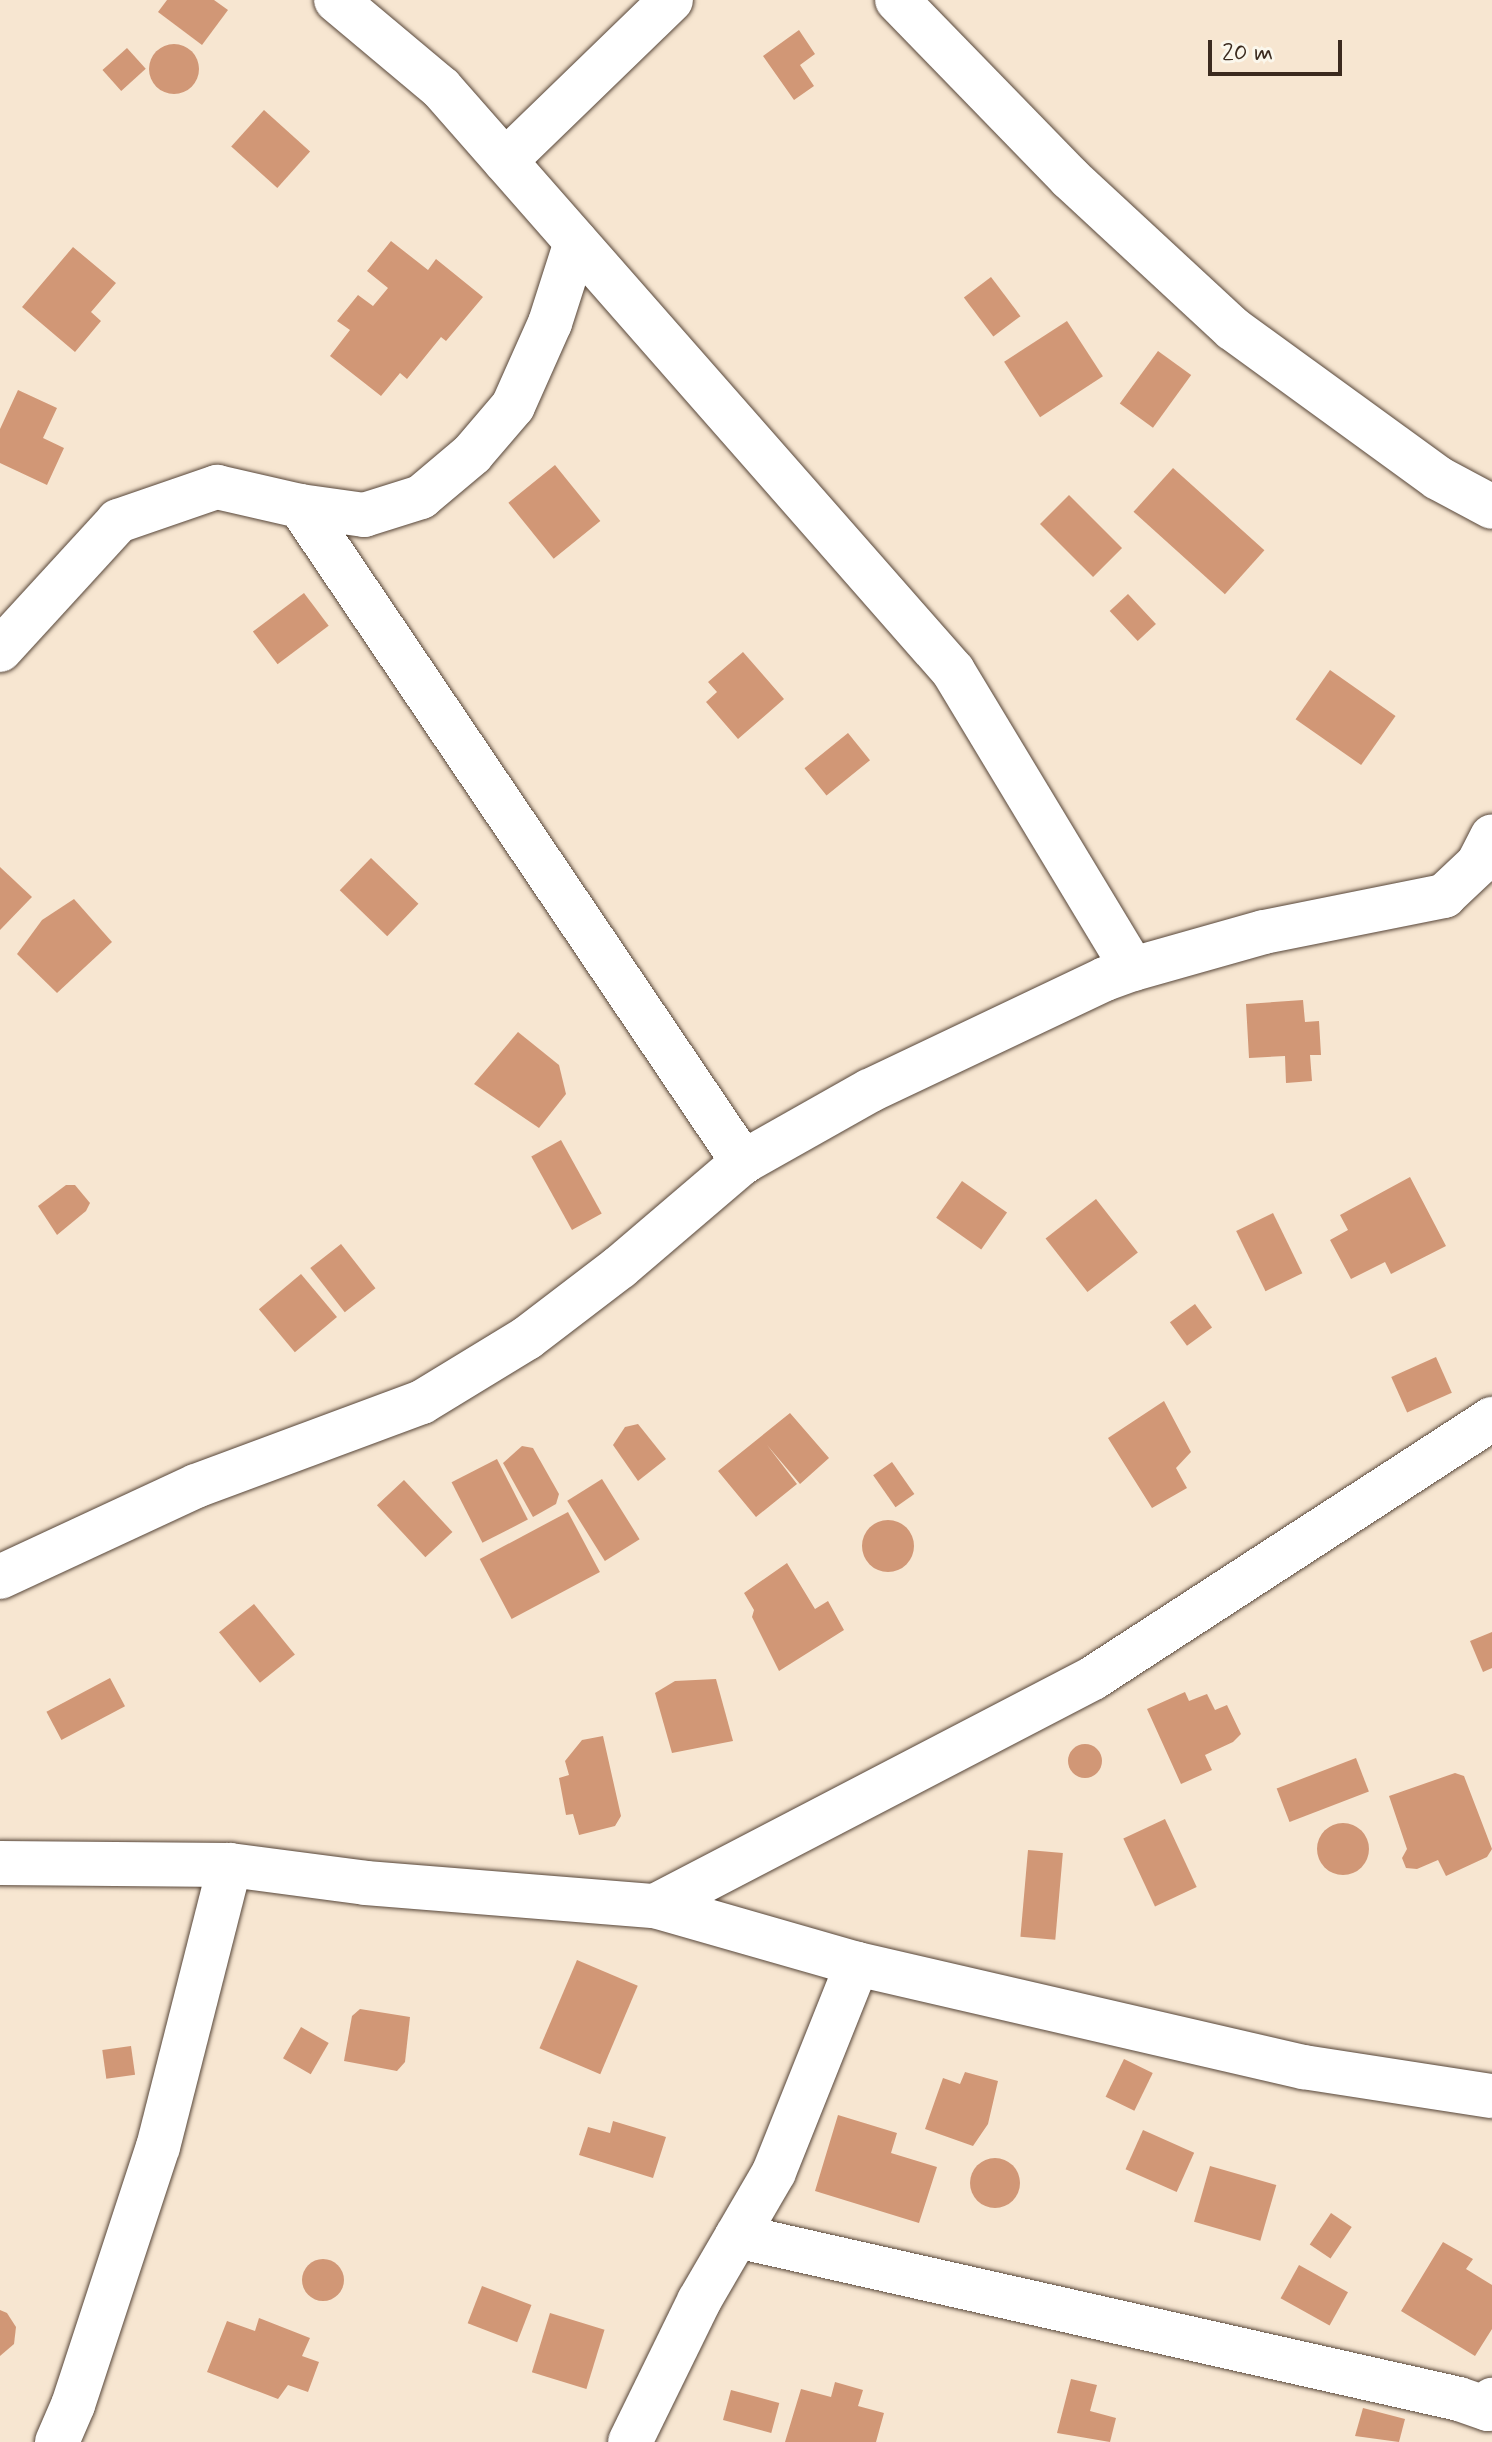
<!DOCTYPE html>
<style>
body{margin:0}
#map{position:relative;width:1492px;height:2442px;overflow:hidden;background:#f7e6d1;font-family:Mynerve,sans-serif}
div>[style]{position:absolute}
.building>*{inset:0;background:#d19776;transform-origin:0 0}
.round{border-radius:50%}
.roads{filter:drop-shadow(0 0 2px #574639) drop-shadow(0 0 2px #574639)}
.minor>*{height:44px;margin:-22px;padding:0 22px;transform-origin:22px;border-radius:22px;background:#fff}
span{translate:-50% -50%;white-space:nowrap;text-align:center;line-height:1.15;-webkit-text-stroke:6px #fbf7ec;paint-order:stroke}
.scale{position:absolute;left:1208px;top:40px;width:134px;height:36px;box-sizing:border-box;border:4px solid #3b2a1e;border-top:0;padding-left:10px;font-size:24px;line-height:28px;white-space:nowrap;color:#3b2a1e;-webkit-text-stroke:6px #fbf7ec;paint-order:stroke}
</style>
<div id="map">
<div class="building">
<i style="clip-path:polygon(167px 0,214px 0,228px 10px,202px 45px,158px 12px)"></i>
<i style="clip-path:polygon(799px 30px,815px 54px,800px 65px,814px 86px,794px 100px,763px 56px)"></i>
<i class="round" style="left:149px;top:44px;width:50px;height:50px"></i>
<i style="left:127px;top:48px;width:28px;height:33px;rotate:48deg"></i>
<i style="left:264px;top:110px;width:62px;height:49px;rotate:42deg"></i>
<i style="clip-path:polygon(391px 241px,428px 270px,436px 259px,483px 297px,446px 341px,441px 337px,407px 379px,400px 373px,381px 396px,330px 356px,350px 330px,337px 321px,358px 295px,373px 306px,388px 288px,367px 271px)"></i>
<i style="clip-path:polygon(73px 247px,116px 283px,91px 312px,101px 321px,75px 352px,22px 307px)"></i>
<i style="left:991px;top:277px;width:49px;height:34px;rotate:53deg"></i>
<i style="left:1067px;top:321px;width:66px;height:75px;rotate:57deg"></i>
<i style="left:1158px;top:351px;width:41px;height:65px;rotate:36deg"></i>
<i style="clip-path:polygon(18px 390px,57px 408px,43px 438px,64px 448px,47px 485px,0 463px,0 429px)"></i>
<i style="left:555px;top:465px;width:72px;height:60px;rotate:51deg"></i>
<i style="left:1173px;top:468px;width:123px;height:59px;rotate:42deg"></i>
<i style="left:1069px;top:495px;width:75px;height:41px;rotate:45deg"></i>
<i style="left:304px;top:593px;width:41px;height:64px;rotate:53deg"></i>
<i style="left:1128px;top:594px;width:41px;height:25px;rotate:47deg"></i>
<i style="clip-path:polygon(743px 652px,784px 699px,738px 739px,706px 702px,717px 692px,708px 682px)"></i>
<i style="left:1330px;top:670px;width:80px;height:60px;rotate:35deg"></i>
<i style="left:848px;top:733px;width:35px;height:56px;rotate:51deg"></i>
<i style="left:371px;top:858px;width:66px;height:45px;rotate:44deg"></i>
<i style="clip-path:polygon(0 867px,32px 897px,0 930px)"></i>
<i style="clip-path:polygon(74px 899px,112px 942px,57px 993px,17px 954px,42px 920px)"></i>
<i style="clip-path:polygon(1303px 1000px,1305px 1022px,1319px 1021px,1321px 1055px,1310px 1055px,1312px 1081px,1286px 1083px,1285px 1056px,1249px 1058px,1246px 1004px)"></i>
<i style="clip-path:polygon(518px 1032px,559px 1065px,566px 1094px,539px 1128px,474px 1084px)"></i>
<i style="left:561px;top:1140px;width:84px;height:34px;rotate:61deg"></i>
<i style="clip-path:polygon(1410px 1177px,1446px 1246px,1391px 1274px,1385px 1262px,1351px 1279px,1330px 1240px,1348px 1230px,1340px 1215px)"></i>
<i style="left:962px;top:1181px;width:55px;height:45px;rotate:35deg"></i>
<i style="clip-path:polygon(66px 1185px,75px 1185px,90px 1203px,86px 1211px,57px 1235px,38px 1206px)"></i>
<i style="left:1096px;top:1199px;width:68px;height:64px;rotate:52deg"></i>
<i style="left:1273px;top:1213px;width:67px;height:41px;rotate:64deg"></i>
<i style="left:341px;top:1244px;width:56px;height:39px;rotate:52deg"></i>
<i style="left:301px;top:1274px;width:56px;height:55px;rotate:50deg"></i>
<i style="left:1195px;top:1304px;width:29px;height:31px;rotate:54deg"></i>
<i style="left:1436px;top:1357px;width:39px;height:49px;rotate:66deg"></i>
<i style="clip-path:polygon(1164px 1401px,1191px 1452px,1176px 1468px,1187px 1488px,1152px 1508px,1108px 1438px)"></i>
<i style="clip-path:polygon(790px 1413px,829px 1458px,800px 1484px,767px 1445px,797px 1484px,756px 1517px,718px 1471px)"></i>
<i style="clip-path:polygon(638px 1424px,666px 1459px,638px 1481px,613px 1445px,625px 1427px)"></i>
<i style="clip-path:polygon(522px 1446px,533px 1448px,559px 1494px,556px 1504px,533px 1517px,503px 1463px)"></i>
<i style="left:497px;top:1459px;width:68px;height:51px;rotate:63deg"></i>
<i style="left:892px;top:1462px;width:39px;height:23px;rotate:55deg"></i>
<i style="left:602px;top:1479px;width:71px;height:41px;rotate:58deg"></i>
<i style="left:404px;top:1480px;width:71px;height:37px;rotate:47deg"></i>
<i style="left:568px;top:1512px;width:68px;height:100px;rotate:62deg"></i>
<i class="round" style="left:862px;top:1520px;width:52px;height:52px"></i>
<i style="clip-path:polygon(787px 1563px,815px 1609px,828px 1601px,844px 1630px,779px 1671px,752px 1617px,754px 1610px,744px 1593px)"></i>
<i style="left:254px;top:1604px;width:65px;height:45px;rotate:51deg"></i>
<i style="clip-path:polygon(1492px 1632px,1492px 1668px,1483px 1672px,1470px 1641px)"></i>
<i style="left:110px;top:1678px;width:32px;height:72px;rotate:62deg"></i>
<i style="clip-path:polygon(716px 1679px,733px 1741px,672px 1753px,655px 1693px,675px 1681px)"></i>
<i style="clip-path:polygon(1185px 1692px,1189px 1701px,1207px 1694px,1215px 1710px,1227px 1705px,1241px 1734px,1233px 1742px,1205px 1755px,1212px 1770px,1181px 1784px,1147px 1709px)"></i>
<i style="clip-path:polygon(603px 1736px,621px 1816px,615px 1826px,579px 1835px,573px 1814px,566px 1815px,559px 1778px,569px 1775px,565px 1761px,582px 1740px)"></i>
<i class="round" style="left:1068px;top:1744px;width:34px;height:34px"></i>
<i style="left:1356px;top:1758px;width:36px;height:85px;rotate:69deg"></i>
<i style="clip-path:polygon(1455px 1773px,1464px 1776px,1492px 1849px,1487px 1857px,1446px 1876px,1438px 1860px,1417px 1869px,1406px 1868px,1402px 1858px,1407px 1849px,1389px 1796px)"></i>
<i style="left:1165px;top:1819px;width:75px;height:46px;rotate:65deg"></i>
<i class="round" style="left:1317px;top:1823px;width:52px;height:52px"></i>
<i style="left:1028px;top:1850px;width:35px;height:87px;rotate:5deg"></i>
<i style="left:577px;top:1960px;width:66px;height:96px;rotate:23deg"></i>
<i style="clip-path:polygon(360px 2009px,410px 2017px,405px 2062px,397px 2071px,344px 2061px,352px 2016px)"></i>
<i style="left:301px;top:2027px;width:32px;height:36px;rotate:30deg"></i>
<i style="left:131px;top:2046px;width:29px;height:29px;rotate:82deg"></i>
<i style="left:1124px;top:2059px;width:32px;height:42px;rotate:26deg"></i>
<i style="clip-path:polygon(965px 2072px,998px 2081px,988px 2124px,973px 2146px,925px 2129px,943px 2078px,960px 2084px)"></i>
<i style="clip-path:polygon(838px 2115px,897px 2133px,891px 2153px,937px 2167px,919px 2223px,815px 2191px)"></i>
<i style="clip-path:polygon(613px 2121px,666px 2137px,653px 2178px,579px 2155px,588px 2127px,610px 2133px)"></i>
<i style="left:1143px;top:2130px;width:56px;height:43px;rotate:24deg"></i>
<i class="round" style="left:970px;top:2158px;width:50px;height:50px"></i>
<i style="left:1210px;top:2166px;width:69px;height:58px;rotate:16deg"></i>
<i style="left:1331px;top:2213px;width:25px;height:38px;rotate:34deg"></i>
<i style="clip-path:polygon(1443px 2242px,1473px 2259px,1466px 2269px,1492px 2285px,1492px 2329px,1475px 2356px,1401px 2311px)"></i>
<i class="round" style="left:302px;top:2259px;width:42px;height:42px"></i>
<i style="left:1299px;top:2265px;width:56px;height:38px;rotate:29deg"></i>
<i style="left:482px;top:2286px;width:53px;height:40px;rotate:21deg"></i>
<i style="clip-path:polygon(0 2310px,7px 2313px,16px 2327px,14px 2344px,0 2356px)"></i>
<i style="left:550px;top:2313px;width:57px;height:62px;rotate:17deg"></i>
<i style="clip-path:polygon(259px 2318px,310px 2338px,302px 2356px,319px 2362px,308px 2392px,288px 2385px,278px 2399px,207px 2372px,227px 2321px,255px 2331px)"></i>
<i style="clip-path:polygon(1071px 2379px,1097px 2385px,1090px 2411px,1116px 2418px,1110px 2442px,1057px 2433px)"></i>
<i style="clip-path:polygon(835px 2382px,863px 2390px,858px 2406px,884px 2413px,876px 2442px,785px 2442px,801px 2389px,831px 2397px)"></i>
<i style="left:731px;top:2390px;width:50px;height:31px;rotate:15deg"></i>
<i style="clip-path:polygon(1363px 2408px,1405px 2419px,1399px 2442px,1355px 2436px)"></i>
</div>
<div class="roads">
<div class="minor">
<i style="left:336px;top:0;width:137px;rotate:40deg"></i>
<i style="left:441px;top:88px;width:776px;rotate:48.71deg"></i>
<i style="left:953px;top:671px;width:348px;rotate:58.9deg"></i>
<i style="left:897px;top:0;width:248px;rotate:45.8deg"></i>
<i style="left:1070px;top:178px;width:222px;rotate:42.8deg"></i>
<i style="left:1233px;top:329px;width:253px;rotate:36deg"></i>
<i style="left:1438px;top:478px;width:61px;rotate:28.2deg"></i>
<i style="left:505px;top:161px;width:231px;rotate:-44.1deg"></i>
<i style="left:300px;top:506px;width:65px;rotate:8deg"></i>
<i style="left:364px;top:515px;width:60px;rotate:-17.5deg"></i>
<i style="left:421px;top:497px;width:67px;rotate:-40.1deg"></i>
<i style="left:472px;top:454px;width:63px;rotate:-49.5deg"></i>
<i style="left:513px;top:406px;width:91px;rotate:-66deg"></i>
<i style="left:550px;top:323px;width:85px;rotate:-72.2deg"></i>
<i style="left:0;top:650px;width:175px;rotate:-47.5deg"></i>
<i style="left:118px;top:521px;width:105px;rotate:-19deg"></i>
<i style="left:217px;top:487px;width:85px;rotate:12.9deg"></i>
<i style="left:300px;top:506px;width:792px;rotate:55.97deg"></i>
<i style="left:0;top:1577px;width:216px;rotate:-24.9deg"></i>
<i style="left:196px;top:1486px;width:241px;rotate:-20.4deg"></i>
<i style="left:422px;top:1402px;width:123px;rotate:-31.4deg"></i>
<i style="left:527px;top:1338px;width:117px;rotate:-37.4deg"></i>
<i style="left:620px;top:1267px;width:162px;rotate:-40.5deg"></i>
<i style="left:743px;top:1162px;width:145px;rotate:-29.4deg"></i>
<i style="left:869px;top:1091px;width:261px;rotate:-25.4deg"></i>
<i style="left:1105px;top:979px;width:30px;rotate:-20deg"></i>
<i style="left:1133px;top:969px;width:136px;rotate:-15.8deg"></i>
<i style="left:1264px;top:932px;width:184px;rotate:-11.3deg"></i>
<i style="left:1444px;top:896px;width:47px;rotate:-43.3deg"></i>
<i style="left:1478px;top:864px;width:31px;rotate:-63deg"></i>
<i style="left:0;top:1863px;width:230px;rotate:0.5deg"></i>
<i style="left:230px;top:1865px;width:137px;rotate:7.5deg"></i>
<i style="left:366px;top:1883px;width:290px;rotate:4.6deg"></i>
<i style="left:655px;top:1906px;width:210px;rotate:16deg"></i>
<i style="left:857px;top:1964px;width:459px;rotate:13deg"></i>
<i style="left:1304px;top:2067px;width:190px;rotate:8.8deg"></i>
<i style="left:655px;top:1906px;width:494px;rotate:-27.5deg"></i>
<i style="left:1093px;top:1678px;width:476px;rotate:-33deg"></i>
<i style="left:737px;top:2236px;width:740px;rotate:12.72deg"></i>
<i style="left:1459px;top:2399px;width:31px;rotate:19deg"></i>
<i style="left:1488px;top:2409px;width:10px;rotate:-66deg"></i>
<i style="left:57px;top:2442px;width:40px;rotate:-66.6deg"></i>
<i style="left:73px;top:2405px;width:272px;rotate:-71.8deg"></i>
<i style="left:158px;top:2147px;width:291px;rotate:-75.7deg"></i>
<i style="left:630px;top:2442px;width:157px;rotate:-63.9deg"></i>
<i style="left:699px;top:2301px;width:149px;rotate:-59.8deg"></i>
<i style="left:774px;top:2172px;width:224px;rotate:-68.2deg"></i>
</div>
</div>
<div class="scale">20 m</div>
</div>
